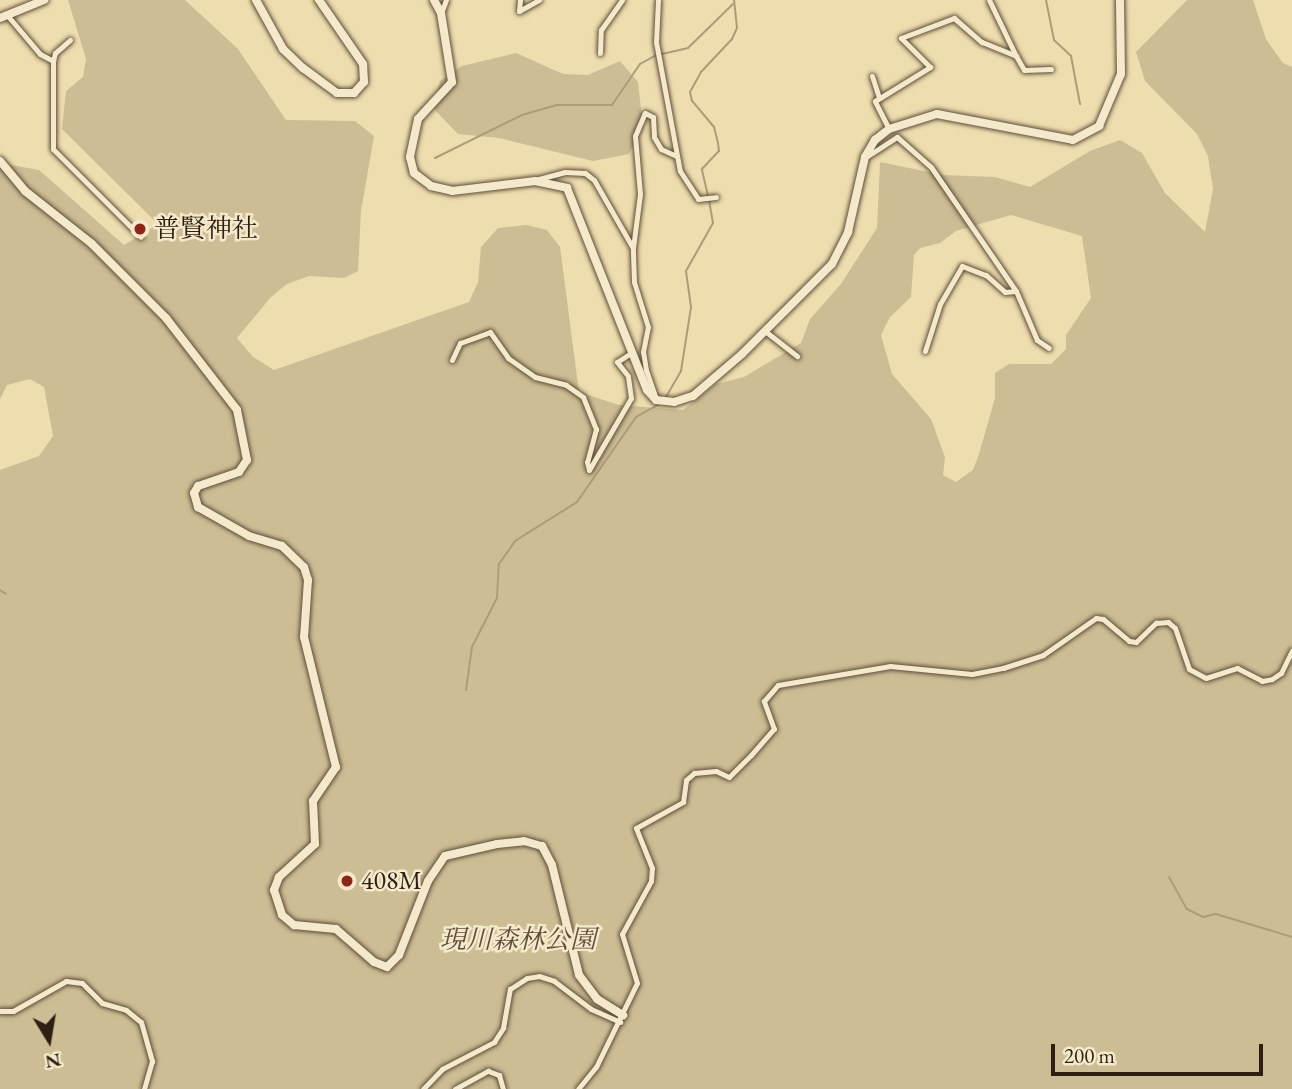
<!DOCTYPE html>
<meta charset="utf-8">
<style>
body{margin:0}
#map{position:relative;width:1292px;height:1089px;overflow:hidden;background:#eeddae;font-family:"EB Garamond","Noto Serif JP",serif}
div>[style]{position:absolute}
.green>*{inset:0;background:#cdbd94}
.stream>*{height:2px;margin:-1px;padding:0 1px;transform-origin:1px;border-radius:1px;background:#ad9c79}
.roads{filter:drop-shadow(0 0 2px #5e4e3a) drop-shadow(0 0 2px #5e4e3a)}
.street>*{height:5px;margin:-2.5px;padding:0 2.5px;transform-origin:2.5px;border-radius:2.5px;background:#f4e9ca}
.secondary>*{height:8px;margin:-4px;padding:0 4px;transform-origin:4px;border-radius:4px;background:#f4e9ca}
.dots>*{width:19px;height:19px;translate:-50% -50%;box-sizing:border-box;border:4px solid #f4e9ca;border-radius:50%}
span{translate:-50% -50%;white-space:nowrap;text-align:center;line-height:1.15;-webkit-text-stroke:5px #f4e9ca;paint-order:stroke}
.poi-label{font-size:26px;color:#2e1f13}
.left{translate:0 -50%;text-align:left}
.park-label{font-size:26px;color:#5e4e3a;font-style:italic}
.north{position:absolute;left:14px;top:1005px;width:70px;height:70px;-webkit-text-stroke:5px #f4e9ca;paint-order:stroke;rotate:169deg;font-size:19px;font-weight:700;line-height:28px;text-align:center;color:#2e1f13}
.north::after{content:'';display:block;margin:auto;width:24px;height:32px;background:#2e1f13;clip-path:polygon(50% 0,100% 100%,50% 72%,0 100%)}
.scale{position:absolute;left:1051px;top:1044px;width:212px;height:32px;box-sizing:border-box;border:4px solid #2e1f13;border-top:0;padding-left:9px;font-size:21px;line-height:24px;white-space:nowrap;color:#2e1f13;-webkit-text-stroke:5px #f4e9ca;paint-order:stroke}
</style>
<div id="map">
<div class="green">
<i style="clip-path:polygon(evenodd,68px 0,185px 0,238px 49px,286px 120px,355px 121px,374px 136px,361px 211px,358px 271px,344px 278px,309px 276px,287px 284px,271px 297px,237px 338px,253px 357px,274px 370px,469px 302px,478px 282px,481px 247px,498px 228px,526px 225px,547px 230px,560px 247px,579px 392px,619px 405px,683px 410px,716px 384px,744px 377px,801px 343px,810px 319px,841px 284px,877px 228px,880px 162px,943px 175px,995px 177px,1030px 187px,1090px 151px,1120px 140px,1142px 153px,1165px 193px,1205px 232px,1213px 189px,1208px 156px,1197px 134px,1145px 81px,1136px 52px,1187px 0,1253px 0,1266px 39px,1283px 63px,1292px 67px,1292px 1089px,0 1089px,0 470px,39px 456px,53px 436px,44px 387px,30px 379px,7px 385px,0 399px,0 163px,39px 170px,124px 245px,158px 224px,62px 129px,66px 91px,83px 77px,86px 59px,68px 0,1011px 215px,1082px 236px,1091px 298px,1066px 335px,1066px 349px,1051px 364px,1009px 364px,995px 373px,995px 398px,979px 454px,973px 470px,956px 482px,943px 475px,945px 457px,931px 419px,892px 374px,881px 335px,890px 317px,911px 297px,914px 255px,920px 248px,940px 243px,956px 231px,1011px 215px)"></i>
<i style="clip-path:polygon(516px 53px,563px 74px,588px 75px,620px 61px,638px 82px,643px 127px,629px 154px,593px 161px,499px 138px,458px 134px,434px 109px,440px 81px,462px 66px)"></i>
</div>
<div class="stream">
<i style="left:1046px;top:0;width:41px;rotate:78.7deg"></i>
<i style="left:1054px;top:40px;width:23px;rotate:43deg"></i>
<i style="left:1071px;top:56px;width:49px;rotate:79.4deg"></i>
<i style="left:662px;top:54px;width:27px;rotate:-13deg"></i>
<i style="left:688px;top:48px;width:64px;rotate:-44.4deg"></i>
<i style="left:435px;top:158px;width:97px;rotate:-26.3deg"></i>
<i style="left:522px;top:115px;width:37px;rotate:-16deg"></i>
<i style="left:558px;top:105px;width:54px"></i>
<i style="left:612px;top:105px;width:50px;rotate:-55.7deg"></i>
<i style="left:640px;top:64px;width:18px;rotate:-29deg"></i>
<i style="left:708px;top:196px;width:28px;rotate:-103deg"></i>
<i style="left:702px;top:169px;width:25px;rotate:-47deg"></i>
<i style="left:719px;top:151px;width:8px;rotate:-97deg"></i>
<i style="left:718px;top:143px;width:16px;rotate:-104deg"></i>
<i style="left:714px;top:127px;width:34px;rotate:-130deg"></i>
<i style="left:692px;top:101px;width:9px;rotate:-103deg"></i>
<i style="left:690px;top:92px;width:23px;rotate:-61deg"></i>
<i style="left:701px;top:72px;width:45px;rotate:-46.8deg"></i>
<i style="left:732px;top:39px;width:12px;rotate:-66deg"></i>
<i style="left:737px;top:28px;width:28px;rotate:-96deg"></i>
<i style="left:666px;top:397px;width:30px;rotate:-60deg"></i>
<i style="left:681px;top:371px;width:65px;rotate:-81.1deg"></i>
<i style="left:691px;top:307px;width:36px;rotate:-98deg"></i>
<i style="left:686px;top:271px;width:55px;rotate:-60.6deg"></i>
<i style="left:713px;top:223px;width:22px;rotate:-100deg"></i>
<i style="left:0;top:590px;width:7px;rotate:34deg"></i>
<i style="left:466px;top:690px;width:43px;rotate:-82.1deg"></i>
<i style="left:472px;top:647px;width:55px;rotate:-63deg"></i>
<i style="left:497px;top:598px;width:34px;rotate:-87deg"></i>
<i style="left:499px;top:564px;width:28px;rotate:-55deg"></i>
<i style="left:515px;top:541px;width:73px;rotate:-32.2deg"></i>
<i style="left:577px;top:502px;width:103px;rotate:-55.2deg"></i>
<i style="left:636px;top:417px;width:25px;rotate:-29deg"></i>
<i style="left:1169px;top:877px;width:37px;rotate:61deg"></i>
<i style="left:1187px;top:909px;width:18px;rotate:27deg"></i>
<i style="left:1203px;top:917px;width:13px;rotate:-13deg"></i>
<i style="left:1216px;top:914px;width:79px;rotate:16.8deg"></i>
</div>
<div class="roads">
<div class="street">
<i style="left:520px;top:0;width:11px;rotate:95deg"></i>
<i style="left:519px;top:11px;width:23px;rotate:-29deg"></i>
<i style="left:658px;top:0;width:42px;rotate:92.7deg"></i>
<i style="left:656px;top:42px;width:131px;rotate:79.5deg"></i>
<i style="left:680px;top:171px;width:33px;rotate:57deg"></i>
<i style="left:698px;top:199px;width:18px;rotate:-6deg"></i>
<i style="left:441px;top:13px;width:14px;rotate:-69deg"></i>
<i style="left:7px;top:15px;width:51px;rotate:49.8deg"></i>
<i style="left:40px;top:54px;width:15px;rotate:28deg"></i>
<i style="left:53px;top:61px;width:88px;rotate:90deg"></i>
<i style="left:53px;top:149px;width:124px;rotate:45deg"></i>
<i style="left:600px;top:53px;width:23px;rotate:-88deg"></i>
<i style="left:601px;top:30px;width:37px;rotate:-55deg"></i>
<i style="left:1016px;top:56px;width:16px;rotate:60deg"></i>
<i style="left:1024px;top:70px;width:27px;rotate:-2deg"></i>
<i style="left:53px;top:61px;width:8px;rotate:-76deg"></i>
<i style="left:55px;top:53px;width:20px;rotate:-41deg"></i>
<i style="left:872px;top:76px;width:22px;rotate:72deg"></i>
<i style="left:889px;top:129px;width:31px;rotate:-117deg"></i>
<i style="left:875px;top:101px;width:65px;rotate:-31.7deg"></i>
<i style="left:930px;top:67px;width:41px;rotate:-135deg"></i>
<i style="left:901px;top:38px;width:57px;rotate:-20.7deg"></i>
<i style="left:954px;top:18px;width:37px;rotate:41deg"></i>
<i style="left:982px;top:42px;width:37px;rotate:22deg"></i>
<i style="left:1016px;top:56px;width:62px;rotate:-115.7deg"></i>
<i style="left:866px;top:157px;width:37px;rotate:-33deg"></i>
<i style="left:897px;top:137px;width:45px;rotate:41.4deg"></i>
<i style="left:931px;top:167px;width:150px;rotate:55.6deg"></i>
<i style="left:1016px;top:291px;width:53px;rotate:66.8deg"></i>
<i style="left:1037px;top:340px;width:14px;rotate:34deg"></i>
<i style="left:535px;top:180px;width:31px;rotate:-15deg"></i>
<i style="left:565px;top:172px;width:20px;rotate:3deg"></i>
<i style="left:585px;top:173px;width:11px;rotate:38deg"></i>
<i style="left:594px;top:180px;width:78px;rotate:60.2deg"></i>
<i style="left:765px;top:331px;width:41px;rotate:38deg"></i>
<i style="left:925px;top:351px;width:49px;rotate:-72.3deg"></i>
<i style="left:940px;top:304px;width:44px;rotate:-59.9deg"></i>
<i style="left:962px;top:266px;width:26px;rotate:21deg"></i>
<i style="left:986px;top:275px;width:25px;rotate:42deg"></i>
<i style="left:1005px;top:292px;width:11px;rotate:-5deg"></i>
<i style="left:452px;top:360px;width:19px;rotate:-65deg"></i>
<i style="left:460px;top:343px;width:32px;rotate:-20deg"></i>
<i style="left:490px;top:332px;width:32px;rotate:55deg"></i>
<i style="left:508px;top:358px;width:33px;rotate:35deg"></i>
<i style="left:535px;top:377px;width:32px;rotate:14deg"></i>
<i style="left:566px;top:385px;width:21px;rotate:35deg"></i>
<i style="left:583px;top:397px;width:35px;rotate:68deg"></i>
<i style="left:596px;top:429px;width:34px;rotate:105deg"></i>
<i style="left:587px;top:462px;width:8px;rotate:76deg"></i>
<i style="left:655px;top:396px;width:28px;rotate:-109deg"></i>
<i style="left:646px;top:370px;width:18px;rotate:-99deg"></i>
<i style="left:643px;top:352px;width:25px;rotate:-79deg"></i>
<i style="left:648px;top:327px;width:47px;rotate:-107.3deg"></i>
<i style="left:634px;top:282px;width:34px;rotate:-92deg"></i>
<i style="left:633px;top:248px;width:54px;rotate:-82.6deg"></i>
<i style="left:640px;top:194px;width:58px;rotate:-94.9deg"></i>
<i style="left:635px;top:136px;width:25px;rotate:-67deg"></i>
<i style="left:645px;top:113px;width:9px;rotate:27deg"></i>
<i style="left:653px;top:117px;width:20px;rotate:87deg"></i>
<i style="left:654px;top:137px;width:14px;rotate:60deg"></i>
<i style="left:661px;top:149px;width:17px;rotate:24deg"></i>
<i style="left:589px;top:470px;width:83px;rotate:-59.7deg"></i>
<i style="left:631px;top:398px;width:22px;rotate:-98deg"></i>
<i style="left:628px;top:376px;width:18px;rotate:-128deg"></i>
<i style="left:617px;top:362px;width:17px;rotate:-33deg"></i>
<i style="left:0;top:1011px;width:13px"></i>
<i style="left:13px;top:1011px;width:61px;rotate:-29.5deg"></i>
<i style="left:66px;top:981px;width:16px;rotate:7deg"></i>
<i style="left:82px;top:983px;width:28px;rotate:45deg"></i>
<i style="left:102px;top:1003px;width:25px;rotate:16deg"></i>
<i style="left:126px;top:1010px;width:19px;rotate:39deg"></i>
<i style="left:141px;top:1022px;width:41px;rotate:74.2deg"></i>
<i style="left:152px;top:1061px;width:29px;rotate:106deg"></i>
<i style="left:423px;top:1089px;width:28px;rotate:-46deg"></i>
<i style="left:442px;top:1069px;width:59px;rotate:-27.4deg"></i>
<i style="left:494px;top:1042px;width:17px;rotate:-57deg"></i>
<i style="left:503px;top:1028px;width:40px;rotate:-80deg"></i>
<i style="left:510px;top:989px;width:20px;rotate:-33deg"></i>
<i style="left:527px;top:978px;width:12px;rotate:-9deg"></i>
<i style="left:539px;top:976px;width:16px;rotate:18deg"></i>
<i style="left:554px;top:981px;width:46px;rotate:37.1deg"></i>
<i style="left:591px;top:1009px;width:32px;rotate:24deg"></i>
<i style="left:455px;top:1089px;width:38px;rotate:-29deg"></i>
<i style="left:488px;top:1071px;width:12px;rotate:20deg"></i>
<i style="left:499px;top:1075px;width:15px;rotate:74deg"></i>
<i style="left:578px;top:1089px;width:28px;rotate:-51deg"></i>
<i style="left:596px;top:1067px;width:93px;rotate:-64deg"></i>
<i style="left:637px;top:983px;width:51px;rotate:-107deg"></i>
<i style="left:622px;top:934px;width:60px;rotate:-61.3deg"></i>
<i style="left:651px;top:881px;width:13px;rotate:-86deg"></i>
<i style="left:652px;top:868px;width:43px;rotate:-111.8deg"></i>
<i style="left:636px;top:828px;width:54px;rotate:-29deg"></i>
<i style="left:683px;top:802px;width:22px;rotate:-82deg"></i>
<i style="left:686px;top:780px;width:11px;rotate:-41deg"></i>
<i style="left:694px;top:773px;width:22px;rotate:-5deg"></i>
<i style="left:716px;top:771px;width:14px;rotate:25deg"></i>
<i style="left:729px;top:777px;width:31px;rotate:-45deg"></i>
<i style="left:751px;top:755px;width:35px;rotate:-49deg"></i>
<i style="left:774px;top:729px;width:30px;rotate:-110deg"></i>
<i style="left:764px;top:701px;width:21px;rotate:-49deg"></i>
<i style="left:778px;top:685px;width:114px;rotate:-9.6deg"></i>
<i style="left:890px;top:666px;width:82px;rotate:5.6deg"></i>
<i style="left:972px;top:674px;width:32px;rotate:-11deg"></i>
<i style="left:1003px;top:668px;width:42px;rotate:-18deg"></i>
<i style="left:1043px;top:655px;width:65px;rotate:-34.9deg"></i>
<i style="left:1096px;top:618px;width:7px;rotate:8deg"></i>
<i style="left:1103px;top:619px;width:34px;rotate:40deg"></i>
<i style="left:1129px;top:641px;width:7px;rotate:8deg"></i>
<i style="left:1136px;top:642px;width:28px;rotate:-44deg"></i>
<i style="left:1156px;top:623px;width:12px;rotate:-5deg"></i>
<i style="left:1168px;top:622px;width:9px;rotate:41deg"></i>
<i style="left:1175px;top:628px;width:43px;rotate:71.1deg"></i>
<i style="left:1189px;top:669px;width:19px;rotate:28deg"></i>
<i style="left:1206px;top:678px;width:33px;rotate:-18deg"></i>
<i style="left:1237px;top:668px;width:28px;rotate:27deg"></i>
<i style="left:1262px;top:681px;width:10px;rotate:-11deg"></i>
<i style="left:1272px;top:679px;width:11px;rotate:-34deg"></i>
<i style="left:1281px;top:673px;width:25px;rotate:-64deg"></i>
</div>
<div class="secondary">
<i style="left:256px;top:0;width:56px;rotate:61.1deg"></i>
<i style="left:283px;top:49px;width:28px;rotate:44deg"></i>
<i style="left:303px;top:68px;width:42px;rotate:36.3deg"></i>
<i style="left:337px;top:93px;width:17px"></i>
<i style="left:354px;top:93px;width:15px;rotate:-48deg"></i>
<i style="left:364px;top:82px;width:18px;rotate:-93deg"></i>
<i style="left:363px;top:64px;width:78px;rotate:-124.5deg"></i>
<i style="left:434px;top:0;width:15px;rotate:62deg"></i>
<i style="left:441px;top:13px;width:70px;rotate:80.9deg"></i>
<i style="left:452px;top:82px;width:50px;rotate:132.6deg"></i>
<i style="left:418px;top:119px;width:39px;rotate:102deg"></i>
<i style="left:410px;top:157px;width:16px;rotate:76deg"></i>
<i style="left:414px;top:173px;width:21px;rotate:37deg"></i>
<i style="left:431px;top:186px;width:22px;rotate:13deg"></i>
<i style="left:452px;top:191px;width:84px;rotate:-6.9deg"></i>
<i style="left:535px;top:181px;width:33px;rotate:12deg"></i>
<i style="left:567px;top:188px;width:217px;rotate:68.4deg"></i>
<i style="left:647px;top:390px;width:13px;rotate:48deg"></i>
<i style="left:656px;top:400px;width:18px;rotate:6deg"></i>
<i style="left:674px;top:402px;width:20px;rotate:-18deg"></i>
<i style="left:693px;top:396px;width:65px;rotate:-40.6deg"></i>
<i style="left:742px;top:354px;width:127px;rotate:-45deg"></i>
<i style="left:832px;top:264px;width:36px;rotate:-63deg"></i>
<i style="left:848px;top:232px;width:77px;rotate:-77.2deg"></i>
<i style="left:865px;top:157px;width:20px;rotate:-60deg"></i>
<i style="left:875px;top:140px;width:18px;rotate:-38deg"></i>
<i style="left:889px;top:129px;width:50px;rotate:-17.4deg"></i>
<i style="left:937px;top:114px;width:138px;rotate:10.8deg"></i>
<i style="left:1073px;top:140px;width:30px;rotate:-28deg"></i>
<i style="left:1099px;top:126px;width:56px;rotate:-67.1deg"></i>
<i style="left:1121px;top:74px;width:74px;rotate:-90.8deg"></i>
<i style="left:0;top:18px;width:48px;rotate:-22.2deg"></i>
<i style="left:0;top:161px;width:39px;rotate:50deg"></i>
<i style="left:25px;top:191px;width:85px;rotate:38.3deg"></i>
<i style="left:92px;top:244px;width:105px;rotate:45deg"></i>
<i style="left:166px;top:318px;width:116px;rotate:52.3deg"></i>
<i style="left:237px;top:410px;width:51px;rotate:78.7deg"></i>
<i style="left:247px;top:460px;width:14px;rotate:124deg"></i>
<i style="left:239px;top:472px;width:43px;rotate:161.1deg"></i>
<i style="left:198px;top:486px;width:8px;rotate:120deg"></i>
<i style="left:194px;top:493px;width:15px;rotate:74deg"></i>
<i style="left:198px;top:507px;width:59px;rotate:29.6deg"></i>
<i style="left:249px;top:536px;width:34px;rotate:17deg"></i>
<i style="left:282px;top:546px;width:30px;rotate:44deg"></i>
<i style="left:304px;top:567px;width:14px;rotate:73deg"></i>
<i style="left:308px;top:580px;width:57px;rotate:94deg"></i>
<i style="left:304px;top:637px;width:134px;rotate:76.2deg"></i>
<i style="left:336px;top:767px;width:41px;rotate:124.1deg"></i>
<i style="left:313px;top:801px;width:43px;rotate:87.3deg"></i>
<i style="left:315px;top:844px;width:49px;rotate:137.5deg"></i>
<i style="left:279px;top:877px;width:14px;rotate:111deg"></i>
<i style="left:274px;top:890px;width:26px;rotate:72deg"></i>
<i style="left:282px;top:915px;width:16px;rotate:40deg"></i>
<i style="left:294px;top:925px;width:42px;rotate:5.4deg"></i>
<i style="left:336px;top:929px;width:50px;rotate:41deg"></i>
<i style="left:374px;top:962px;width:14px;rotate:21deg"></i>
<i style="left:387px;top:967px;width:17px;rotate:-45deg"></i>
<i style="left:399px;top:955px;width:79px;rotate:-68.6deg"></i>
<i style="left:428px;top:881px;width:30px;rotate:-56deg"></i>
<i style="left:445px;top:856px;width:53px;rotate:-13deg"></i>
<i style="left:497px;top:844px;width:27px;rotate:-6deg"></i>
<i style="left:524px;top:841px;width:19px;rotate:16deg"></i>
<i style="left:542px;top:846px;width:21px;rotate:62deg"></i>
<i style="left:552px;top:865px;width:113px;rotate:76.2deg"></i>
<i style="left:579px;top:975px;width:30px;rotate:53deg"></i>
<i style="left:597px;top:999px;width:31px;rotate:32deg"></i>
</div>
</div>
<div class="dots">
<i style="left:140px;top:229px;background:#8f2418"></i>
<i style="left:347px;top:881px;background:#8f2418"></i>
</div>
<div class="poi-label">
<span class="left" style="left:154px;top:229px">普賢神社</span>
<span class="left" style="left:361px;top:881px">408M</span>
</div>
<div class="park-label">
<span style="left:518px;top:940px">現川森林公園</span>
</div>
<div class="north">N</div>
<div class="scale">200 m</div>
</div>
